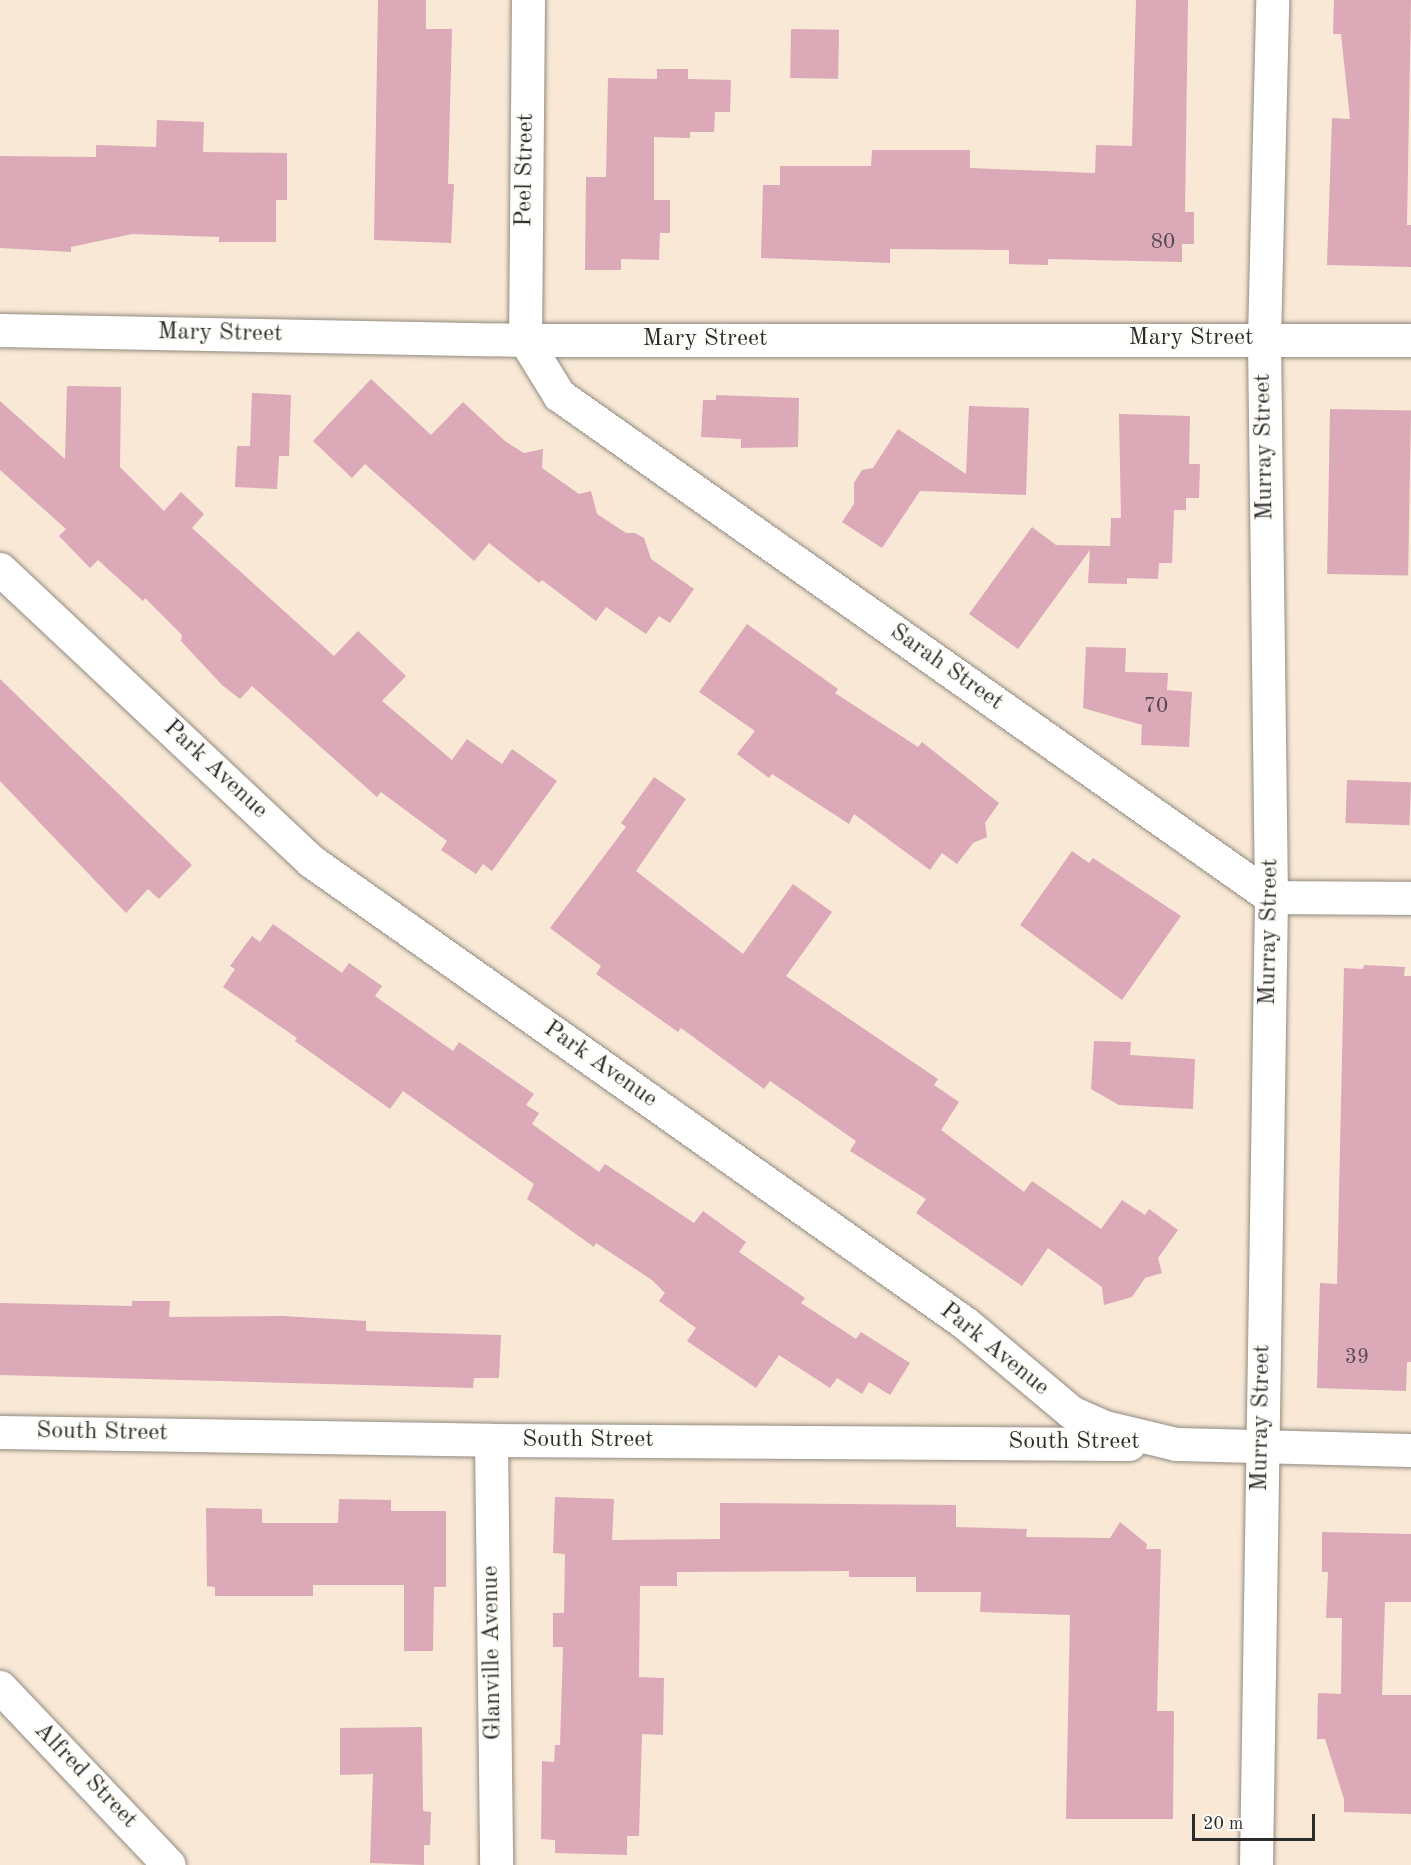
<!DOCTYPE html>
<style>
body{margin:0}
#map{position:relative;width:1411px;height:1865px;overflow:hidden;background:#f8e8d5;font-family:"Old Standard TT",serif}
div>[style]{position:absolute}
.building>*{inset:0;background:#dba9b8;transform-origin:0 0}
.roads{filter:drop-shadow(0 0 2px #928a80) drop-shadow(0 0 2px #928a80)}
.minor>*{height:33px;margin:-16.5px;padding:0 16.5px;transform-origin:16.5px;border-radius:16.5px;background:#fff}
span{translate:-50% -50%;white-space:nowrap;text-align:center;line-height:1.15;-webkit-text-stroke:4.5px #fdfcf7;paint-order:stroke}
.number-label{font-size:21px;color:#574a4e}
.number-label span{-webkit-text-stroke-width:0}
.street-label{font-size:24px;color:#2b2b2b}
.scale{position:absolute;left:1192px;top:1814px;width:123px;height:27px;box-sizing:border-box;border:3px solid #2b2b2b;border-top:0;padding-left:8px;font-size:18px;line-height:21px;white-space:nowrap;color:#2b2b2b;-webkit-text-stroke:4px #fdfcf7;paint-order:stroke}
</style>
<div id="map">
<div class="building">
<i style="clip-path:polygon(378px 0,426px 0,426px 29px,452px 29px,448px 184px,454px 184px,451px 243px,374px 240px)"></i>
<i style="clip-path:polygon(1136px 0,1188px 0,1185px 212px,1194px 212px,1194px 244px,1182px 244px,1182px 262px,1048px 259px,1048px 265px,1009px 264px,1009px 250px,890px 249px,890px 263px,761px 258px,763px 185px,780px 185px,780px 166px,871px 166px,872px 150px,970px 150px,970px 168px,1095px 173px,1096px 145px,1132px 146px)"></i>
<i style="clip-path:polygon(1334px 0,1411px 0,1407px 225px,1411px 225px,1411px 267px,1327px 265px,1332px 118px,1350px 119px,1341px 34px,1333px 34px)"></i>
<i style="left:791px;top:29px;width:48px;height:49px;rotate:1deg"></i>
<i style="clip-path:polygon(657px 69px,688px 69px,688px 79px,731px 80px,730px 112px,715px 112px,714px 132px,690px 132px,690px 138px,654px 137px,654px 200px,670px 200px,670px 233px,660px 233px,659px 260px,621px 259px,621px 270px,585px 270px,586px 177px,606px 177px,608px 78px,657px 79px)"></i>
<i style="clip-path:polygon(157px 120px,204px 122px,203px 152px,287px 153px,287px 200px,276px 200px,276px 242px,219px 242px,219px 237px,132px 234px,71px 247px,71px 252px,0 248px,0 156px,96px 157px,96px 145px,156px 147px)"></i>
<i style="clip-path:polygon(371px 379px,431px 435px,463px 402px,506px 442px,524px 453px,543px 449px,542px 468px,579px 494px,591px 491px,597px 514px,626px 533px,635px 533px,644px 538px,651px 559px,694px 589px,670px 623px,659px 616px,646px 634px,606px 607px,596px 621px,542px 580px,539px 583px,489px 543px,474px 561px,365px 464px,352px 478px,313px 441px)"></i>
<i style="clip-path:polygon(67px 386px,121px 387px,120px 467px,164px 511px,181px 492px,204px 514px,192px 528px,334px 656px,358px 631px,406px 676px,382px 701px,452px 760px,467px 739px,502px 764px,512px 749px,557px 781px,492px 871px,483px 864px,476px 874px,441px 850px,447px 841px,381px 792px,377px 797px,252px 686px,240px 699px,222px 685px,181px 641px,182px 635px,145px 598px,143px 601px,98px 560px,90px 568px,59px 536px,66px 529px,0 470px,0 401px,65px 459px)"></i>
<i style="clip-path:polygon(252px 393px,291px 395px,289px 456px,279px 456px,277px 489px,235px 487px,237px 446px,250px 446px)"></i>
<i style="clip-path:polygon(716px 395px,799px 398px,798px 447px,741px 448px,741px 439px,701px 437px,703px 400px,716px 400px)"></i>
<i style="clip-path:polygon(969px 406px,1029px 408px,1026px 495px,920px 491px,882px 548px,842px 522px,854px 504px,854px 483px,862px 470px,873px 468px,898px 429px,966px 474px)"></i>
<i style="left:1330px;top:409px;width:81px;height:165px;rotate:1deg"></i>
<i style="clip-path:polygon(1119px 414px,1190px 416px,1189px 464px,1200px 464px,1199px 498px,1186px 498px,1186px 510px,1174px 510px,1172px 563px,1159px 563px,1158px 579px,1127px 578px,1127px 584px,1088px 583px,1090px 550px,1018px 649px,969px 614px,1032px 527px,1056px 545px,1110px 546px,1111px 518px,1121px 518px)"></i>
<i style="clip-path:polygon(747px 624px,838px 689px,835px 693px,918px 747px,922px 742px,999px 803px,985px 823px,987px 837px,973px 843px,957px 864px,942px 853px,930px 870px,854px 814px,849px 824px,772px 774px,769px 778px,737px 754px,755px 731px,699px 692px)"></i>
<i style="clip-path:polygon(1086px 647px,1126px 648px,1125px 672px,1168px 673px,1167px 690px,1192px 692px,1189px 747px,1141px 745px,1142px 725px,1083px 708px)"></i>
<i style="clip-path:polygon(0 679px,192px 865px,159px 899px,148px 889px,126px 913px,0 781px)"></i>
<i style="clip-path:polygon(654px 777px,686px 799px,636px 871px,743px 954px,793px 884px,832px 912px,786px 976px,938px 1079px,934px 1085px,959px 1102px,941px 1130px,1024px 1192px,1032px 1181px,1101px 1229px,1122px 1200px,1145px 1215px,1149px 1209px,1178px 1230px,1158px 1258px,1162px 1273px,1145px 1278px,1132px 1297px,1104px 1305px,1102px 1287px,1048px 1248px,1022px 1286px,916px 1213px,926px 1199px,850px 1151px,856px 1141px,770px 1081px,764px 1089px,681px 1028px,678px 1032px,596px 974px,601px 966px,550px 928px,626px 827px,621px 823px)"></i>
<i style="left:1347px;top:780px;width:64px;height:43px;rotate:2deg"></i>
<i style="clip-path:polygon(1072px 851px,1089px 863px,1093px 858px,1181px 916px,1122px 1000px,1020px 925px)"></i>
<i style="clip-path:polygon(273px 924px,342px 973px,349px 963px,382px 986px,375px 996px,453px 1051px,459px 1042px,534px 1094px,526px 1105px,539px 1113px,532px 1124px,599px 1172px,605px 1164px,694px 1223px,703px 1211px,746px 1242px,739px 1252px,805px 1298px,801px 1303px,856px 1339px,861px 1332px,910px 1363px,890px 1395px,869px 1382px,862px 1394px,837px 1378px,830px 1388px,779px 1355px,756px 1388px,687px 1341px,696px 1328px,659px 1301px,665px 1293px,652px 1280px,596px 1243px,594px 1247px,527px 1199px,534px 1184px,403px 1091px,390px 1109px,295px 1041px,297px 1038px,223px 987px,235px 969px,230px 966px,252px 936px,260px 942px)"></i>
<i style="clip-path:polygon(1364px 965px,1405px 967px,1404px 976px,1411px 976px,1411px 1362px,1407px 1362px,1406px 1391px,1317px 1388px,1320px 1283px,1337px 1284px,1344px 968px,1363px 969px)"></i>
<i style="clip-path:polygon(1094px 1041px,1131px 1042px,1130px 1055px,1195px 1059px,1193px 1109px,1119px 1105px,1091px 1089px)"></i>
<i style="clip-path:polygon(132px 1301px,170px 1301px,169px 1317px,283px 1316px,366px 1321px,366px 1331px,501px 1335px,499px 1378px,474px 1378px,473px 1388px,0 1375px,0 1303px,132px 1306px)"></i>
<i style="clip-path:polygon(555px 1497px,614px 1499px,612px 1540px,720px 1539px,720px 1503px,956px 1505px,956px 1527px,1027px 1529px,1026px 1537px,1110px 1538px,1120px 1522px,1147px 1544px,1146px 1549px,1161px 1549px,1157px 1711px,1174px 1711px,1173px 1819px,1066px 1819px,1070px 1615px,980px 1612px,981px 1592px,916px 1592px,916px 1577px,849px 1577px,849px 1571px,677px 1572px,677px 1586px,640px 1586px,639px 1677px,664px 1678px,663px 1735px,642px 1734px,639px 1836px,627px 1836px,627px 1855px,555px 1853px,555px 1840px,541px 1839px,542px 1761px,554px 1762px,555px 1745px,560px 1745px,563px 1647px,553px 1647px,553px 1613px,564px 1613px,565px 1554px,553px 1553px)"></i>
<i style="clip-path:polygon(339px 1499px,391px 1500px,391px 1511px,446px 1511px,446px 1587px,434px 1587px,433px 1651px,404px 1651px,404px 1585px,313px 1585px,313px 1596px,215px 1596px,215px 1587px,207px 1586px,206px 1508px,262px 1509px,262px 1523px,338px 1523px)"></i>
<i style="clip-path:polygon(1322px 1532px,1411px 1534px,1411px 1602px,1385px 1602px,1382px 1695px,1411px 1695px,1411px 1814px,1344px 1812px,1344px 1799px,1325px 1739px,1317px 1739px,1318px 1693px,1341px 1694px,1342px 1618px,1326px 1618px,1328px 1572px,1322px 1572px)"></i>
<i style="clip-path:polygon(422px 1727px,423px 1811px,431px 1812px,430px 1845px,424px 1845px,424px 1865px,370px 1863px,373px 1774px,340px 1775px,340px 1728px)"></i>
</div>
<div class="roads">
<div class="minor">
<i style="left:528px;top:0;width:340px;rotate:90.5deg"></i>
<i style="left:525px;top:340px;width:65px;rotate:58.3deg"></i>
<i style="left:559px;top:395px;width:871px;rotate:35.19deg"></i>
<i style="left:1271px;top:897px;width:140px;rotate:0.4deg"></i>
<i style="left:0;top:330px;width:525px;rotate:1.09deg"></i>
<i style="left:525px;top:340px;width:886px"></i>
<i style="left:0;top:569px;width:427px;rotate:43.2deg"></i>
<i style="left:311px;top:861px;width:801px;rotate:35.24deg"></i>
<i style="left:965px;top:1323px;width:138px;rotate:40deg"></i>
<i style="left:1071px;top:1412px;width:37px;rotate:24deg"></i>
<i style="left:1105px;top:1427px;width:73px;rotate:13.5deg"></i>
<i style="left:1176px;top:1444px;width:235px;rotate:1.5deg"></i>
<i style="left:0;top:1432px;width:491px;rotate:0.9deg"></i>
<i style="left:491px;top:1440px;width:638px;rotate:0.36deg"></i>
<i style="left:491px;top:1440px;width:425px;rotate:89.3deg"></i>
<i style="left:0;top:1687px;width:245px;rotate:46.5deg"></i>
<i style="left:1256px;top:1865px;width:968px;rotate:-89.11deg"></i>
<i style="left:1271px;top:897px;width:558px;rotate:-90.72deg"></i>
<i style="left:1264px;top:339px;width:339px;rotate:-88.6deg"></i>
</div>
</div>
<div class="number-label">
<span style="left:1163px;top:243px">80</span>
<span style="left:1156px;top:707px">70</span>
<span style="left:1357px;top:1358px">39</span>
</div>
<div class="street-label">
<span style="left:526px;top:170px;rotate:-89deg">Peel Street</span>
<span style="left:220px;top:334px;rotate:1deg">Mary Street</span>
<span style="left:1191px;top:339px">Mary Street</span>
<span style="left:705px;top:340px">Mary Street</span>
<span style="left:1265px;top:447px;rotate:-91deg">Murray Street</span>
<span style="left:946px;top:668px;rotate:35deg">Sarah Street</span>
<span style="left:215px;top:770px;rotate:43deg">Park Avenue</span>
<span style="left:1270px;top:932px;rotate:-89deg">Murray Street</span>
<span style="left:600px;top:1065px;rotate:35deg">Park Avenue</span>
<span style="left:994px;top:1350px;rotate:39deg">Park Avenue</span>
<span style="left:1262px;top:1418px;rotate:-89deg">Murray Street</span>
<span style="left:102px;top:1433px;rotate:1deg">South Street</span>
<span style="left:588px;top:1441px">South Street</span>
<span style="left:1074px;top:1443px">South Street</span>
<span style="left:493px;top:1653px;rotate:-91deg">Glanville Avenue</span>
<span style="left:85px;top:1776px;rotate:46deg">Alfred Street</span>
</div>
<div class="scale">20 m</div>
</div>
